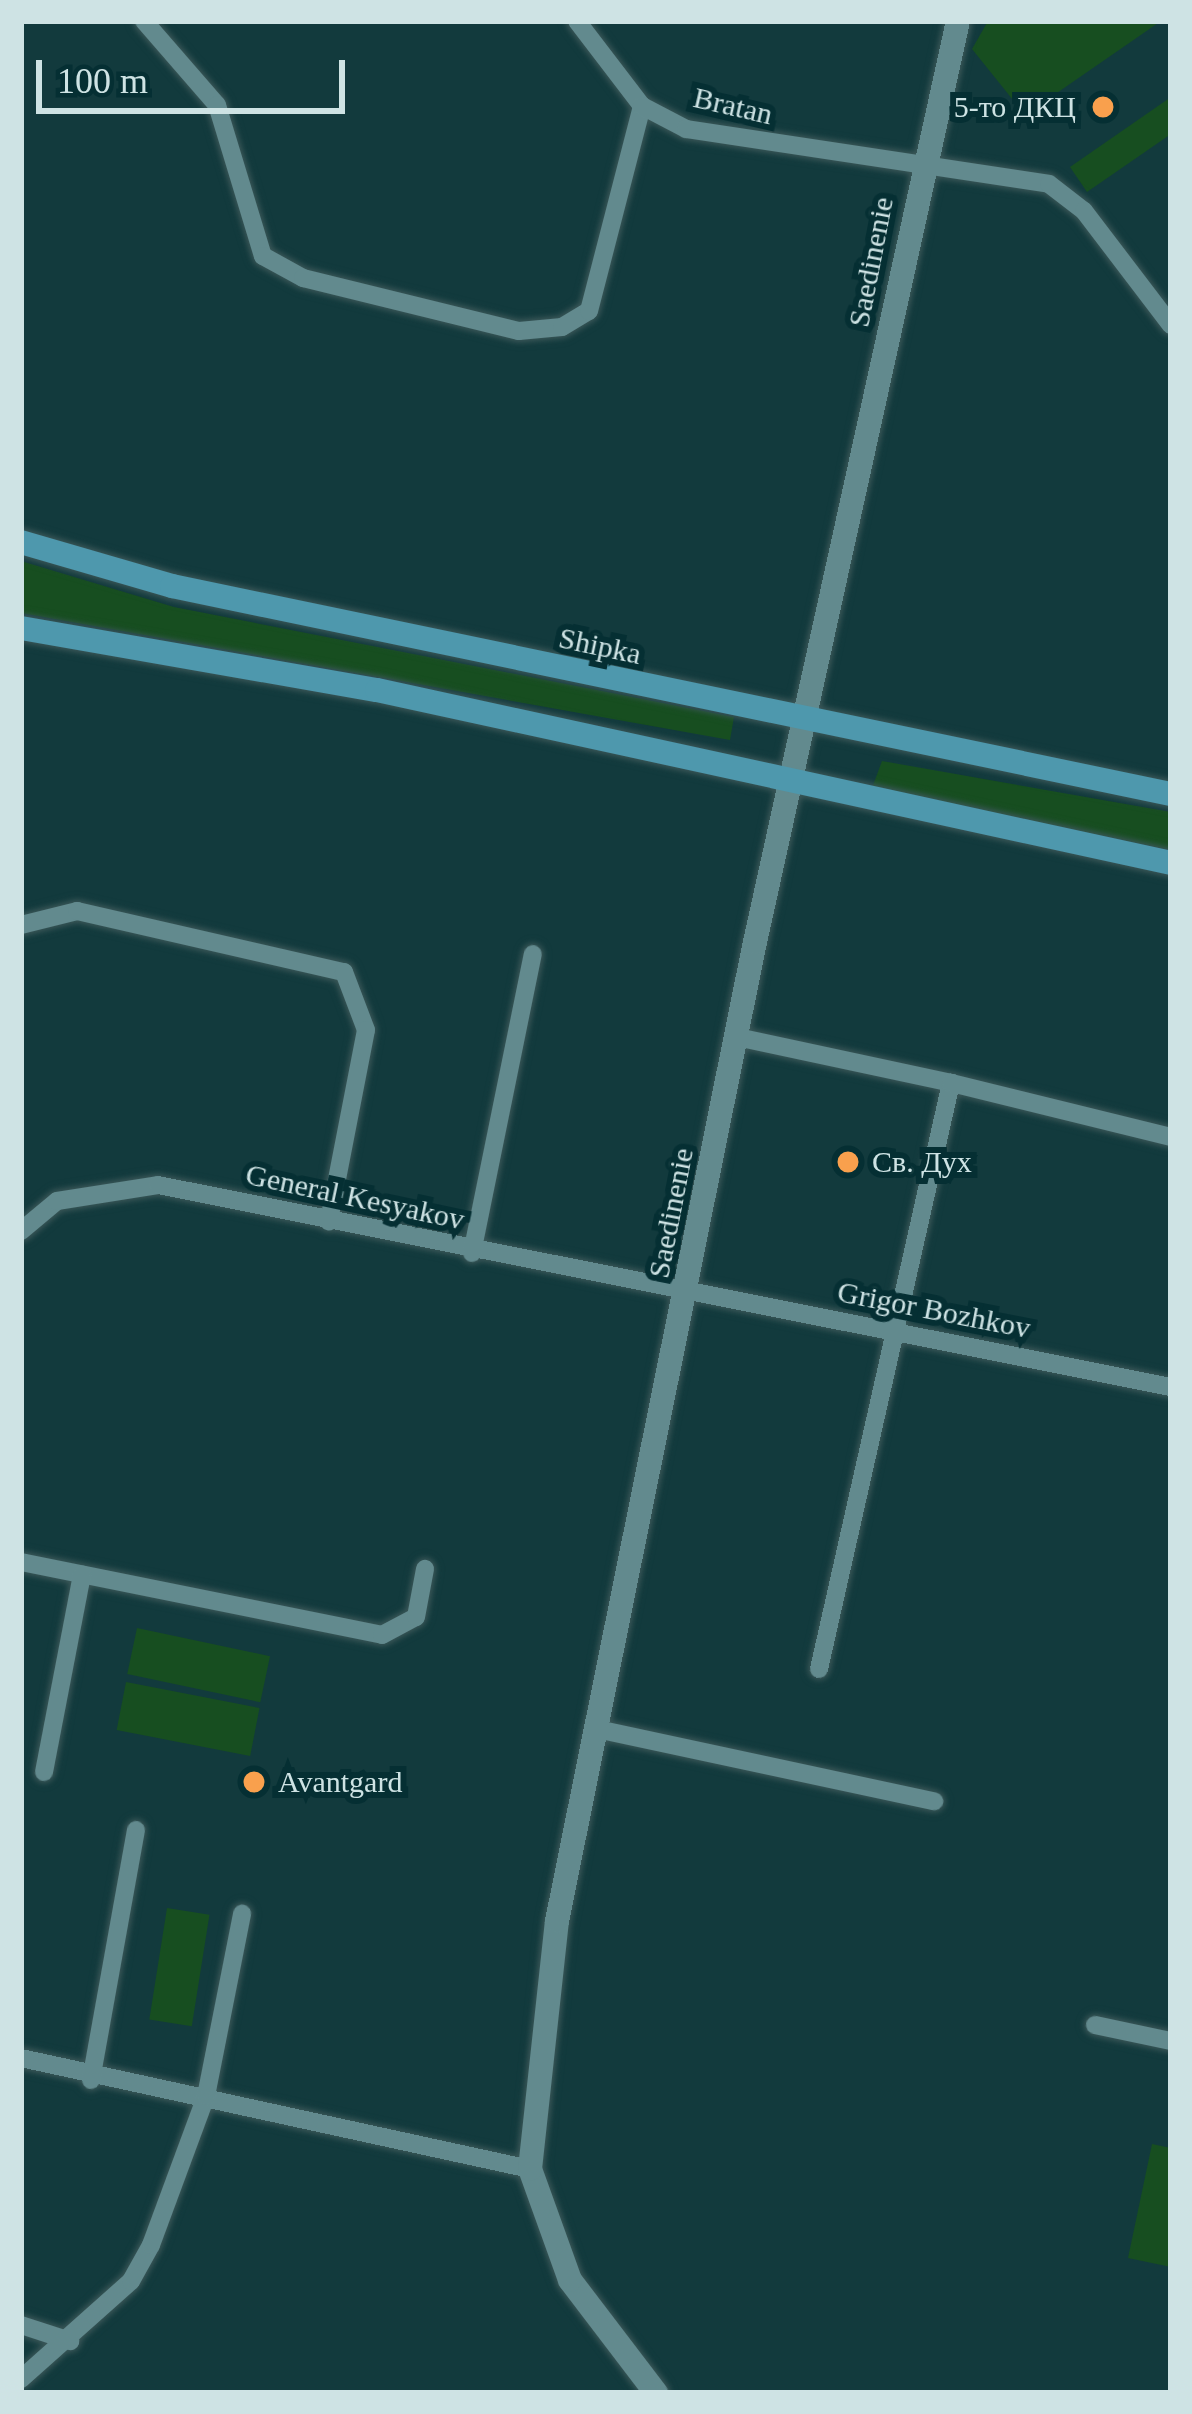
<!DOCTYPE html>
<meta charset="utf-8">
<style>
body{margin:0}
#map{position:relative;width:1192px;height:2414px;overflow:hidden;background:#123a3d;font-family:Georgia,serif}
div>[style]{position:absolute}
.green>*{inset:0;background:#174e20;transform-origin:0 0}
.roads{filter:drop-shadow(0 0 3px #3b5758) drop-shadow(0 0 3px #3b5758)}
.minor>*{height:18px;margin:-9px;padding:0 9px;transform-origin:9px;border-radius:9px;background:#628a8e}
.tertiary>*{height:24px;margin:-12px;padding:0 12px;transform-origin:12px;border-radius:12px;background:#628a8e}
.secondary>*{height:24px;margin:-12px;padding:0 12px;transform-origin:12px;border-radius:12px;background:#4e98ad}
.dots>*{width:33px;height:33px;translate:-50% -50%;box-sizing:border-box;border:6px solid #052f33;border-radius:50%}
span{translate:-50% -50%;white-space:nowrap;text-align:center;line-height:1.15;-webkit-text-stroke:12px #052f33;paint-order:stroke}
.street-label{font-size:30px;color:#cee3e4}
.poi-label{font-size:30px;color:#cee3e4}
.right{translate:-100% -50%;text-align:right}
.left{translate:0 -50%;text-align:left}
.frame{position:absolute;inset:0;border:24px solid #cee3e4;pointer-events:none}
.scale{position:absolute;left:36px;top:60px;width:309px;height:54px;box-sizing:border-box;border:6px solid #cee3e4;border-top:0;padding-left:15px;font-size:36px;line-height:42px;white-space:nowrap;color:#cee3e4;-webkit-text-stroke:9px #052f33;paint-order:stroke}
</style>
<div id="map">
<div class="green">
<i style="clip-path:polygon(988px 21px,1161px 21px,1025px 115px,972px 49px)"></i>
<i style="clip-path:polygon(1171px 97px,1171px 134px,1087px 192px,1070px 167px)"></i>
<i style="clip-path:polygon(21px 561px,174px 607px,734px 717px,730px 740px,21px 613px)"></i>
<i style="clip-path:polygon(882px 761px,1171px 812px,1171px 850px,872px 788px)"></i>
<i style="left:137px;top:1628px;width:136px;height:47px;rotate:12deg"></i>
<i style="left:126px;top:1682px;width:136px;height:49px;rotate:11deg"></i>
<i style="left:167px;top:1908px;width:43px;height:113px;rotate:9deg"></i>
<i style="clip-path:polygon(1152px 2144px,1171px 2148px,1171px 2267px,1128px 2258px)"></i>
</div>
<div class="roads">
<div class="minor">
<i style="left:144px;top:21px;width:111px;rotate:49deg"></i>
<i style="left:217px;top:105px;width:158px;rotate:73.1deg"></i>
<i style="left:263px;top:256px;width:46px;rotate:28.8deg"></i>
<i style="left:303px;top:278px;width:222px;rotate:13.8deg"></i>
<i style="left:519px;top:331px;width:43px;rotate:-5.3deg"></i>
<i style="left:562px;top:327px;width:31px;rotate:-31deg"></i>
<i style="left:589px;top:311px;width:212px;rotate:-75.5deg"></i>
<i style="left:577px;top:21px;width:107px;rotate:52.6deg"></i>
<i style="left:642px;top:106px;width:50px;rotate:27.6deg"></i>
<i style="left:686px;top:129px;width:367px;rotate:8.6deg"></i>
<i style="left:1049px;top:184px;width:44px;rotate:37.6deg"></i>
<i style="left:1084px;top:211px;width:143px;rotate:52.7deg"></i>
<i style="left:21px;top:925px;width:58px;rotate:-14deg"></i>
<i style="left:77px;top:911px;width:274px;rotate:12.9deg"></i>
<i style="left:344px;top:972px;width:62px;rotate:69.2deg"></i>
<i style="left:366px;top:1030px;width:195px;rotate:101deg"></i>
<i style="left:737px;top:1037px;width:219px;rotate:12.1deg"></i>
<i style="left:21px;top:1231px;width:47px;rotate:-39.8deg"></i>
<i style="left:57px;top:1201px;width:102px;rotate:-9deg"></i>
<i style="left:158px;top:1185px;width:1033px;rotate:11.28deg"></i>
<i style="left:472px;top:1253px;width:305px;rotate:-78.5deg"></i>
<i style="left:21px;top:1562px;width:368px;rotate:11.4deg"></i>
<i style="left:382px;top:1635px;width:38px;rotate:-28deg"></i>
<i style="left:416px;top:1617px;width:49px;rotate:-79.4deg"></i>
<i style="left:819px;top:1669px;width:601px;rotate:-77.31deg"></i>
<i style="left:951px;top:1083px;width:227px;rotate:13.8deg"></i>
<i style="left:597px;top:1729px;width:345px;rotate:12.1deg"></i>
<i style="left:44px;top:1772px;width:201px;rotate:-79.1deg"></i>
<i style="left:1095px;top:2025px;width:78px;rotate:11.9deg"></i>
<i style="left:21px;top:2058px;width:521px;rotate:12.3deg"></i>
<i style="left:91px;top:2080px;width:254px;rotate:-79.8deg"></i>
<i style="left:21px;top:2325px;width:52px;rotate:18.1deg"></i>
<i style="left:21px;top:2379px;width:147px;rotate:-41.7deg"></i>
<i style="left:131px;top:2281px;width:41px;rotate:-60.9deg"></i>
<i style="left:151px;top:2245px;width:159px;rotate:-69.7deg"></i>
<i style="left:206px;top:2096px;width:186px;rotate:-78.8deg"></i>
</div>
<div class="tertiary">
<i style="left:656px;top:2393px;width:142px;rotate:-127.3deg"></i>
<i style="left:570px;top:2280px;width:118px;rotate:-109.8deg"></i>
<i style="left:530px;top:2169px;width:249px;rotate:-83.8deg"></i>
<i style="left:557px;top:1921px;width:999px;rotate:-78.57deg"></i>
<i style="left:755px;top:942px;width:943px;rotate:-77.57deg"></i>
</div>
<div class="secondary">
<i style="left:21px;top:542px;width:157px;rotate:16.2deg"></i>
<i style="left:172px;top:586px;width:1020px;rotate:11.76deg"></i>
<i style="left:21px;top:628px;width:361px;rotate:9.9deg"></i>
<i style="left:377px;top:690px;width:813px;rotate:12.29deg"></i>
</div>
</div>
<div class="dots">
<i style="left:1103px;top:107px;background:#f9a04d"></i>
<i style="left:848px;top:1162px;background:#f9a04d"></i>
<i style="left:254px;top:1782px;background:#f9a04d"></i>
</div>
<div class="street-label">
<span style="left:733px;top:106px;rotate:13deg">Bratan</span>
<span style="left:871px;top:262px;rotate:-79deg">Saedinenie</span>
<span style="left:600px;top:646px;rotate:12deg">Shipka</span>
<span style="left:355px;top:1197px;rotate:12deg">General Kesyakov</span>
<span style="left:671px;top:1213px;rotate:-79deg">Saedinenie</span>
<span style="left:934px;top:1310px;rotate:11deg">Grigor Bozhkov</span>
</div>
<div class="poi-label">
<span class="right" style="left:1076px;top:107px">5-то ДКЦ</span>
<span class="left" style="left:872px;top:1162px">Св. Дух</span>
<span class="left" style="left:278px;top:1782px">Avantgard</span>
</div>
<div class="frame"></div>
<div class="scale">100 m</div>
</div>
